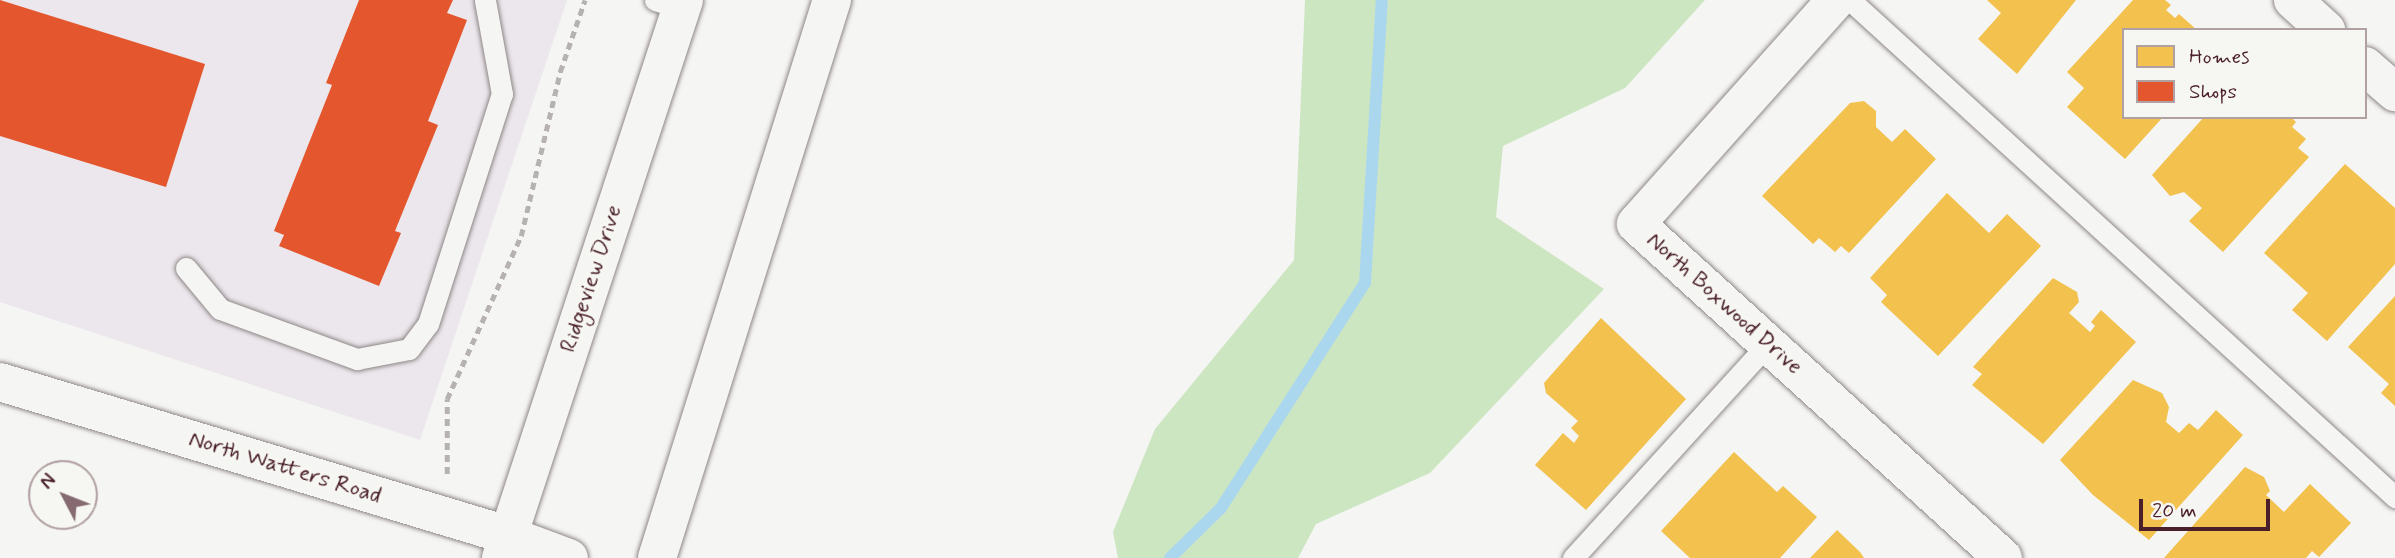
<!DOCTYPE html>
<style>
body{margin:0}
#map{position:relative;width:2395px;height:558px;overflow:hidden;background:#f5f5f3;font-family:Mynerve,sans-serif}
div>[style]{position:absolute}
.built>*{inset:0;background:#ebe7ec}
.green>*{inset:0;background:#cde6c2}
.homes>*{inset:0;background:#f2c14e}
.shops>*{inset:0;background:#e4572e}
.stream>*{height:12px;margin:-6px;padding:0 6px;transform-origin:6px;border-radius:6px;background:#abd7ee}
.path>*{height:4.5px;margin-top:-2.25px;transform-origin:0;background:repeating-linear-gradient(90deg,#b6b2b2 0 7px,transparent 0 12px)}
.roads{filter:drop-shadow(0 0 2px #8f8788) drop-shadow(0 0 2px #8f8788)}
.lane>*{height:21px;margin:-10.5px;padding:0 10.5px;transform-origin:10.5px;border-radius:10.5px;background:#f5f5f3}
.street>*{height:38px;margin:-19px;padding:0 19px;transform-origin:19px;border-radius:19px;background:#f5f5f3}
.secondary>*{height:38px;margin:-19px;padding:0 19px;transform-origin:19px;border-radius:19px;background:#f5f5f3}
span{translate:-50% -50%;white-space:nowrap;text-align:center;line-height:1.15;-webkit-text-stroke:7px #f6f6f2;paint-order:stroke}
.street-label{font-size:23px;color:#4a1f2b}
.legend{position:absolute;left:2122px;top:28px;width:245px;height:91px;box-sizing:border-box;background:#f6f6f2;border:2px solid #b1a0a2;margin:0;padding:9px 12px;list-style:none;font-size:21px;color:#4a1f2b}
.legend li{display:flex;align-items:center;gap:14px;height:35px}
.legend b{width:35px;border:2px solid #b1a0a2}
.north{position:absolute;left:28px;top:460px;width:70px;height:70px;box-sizing:border-box;background:#f6f6f2;border:2px solid #b1a0a2;border-radius:50%;rotate:312deg;font-size:19px;font-weight:700;line-height:28px;text-align:center;color:#4a1f2b}
.north::after{content:'';display:block;margin:auto;width:24px;height:32px;background:#866a71;clip-path:polygon(50% 0,100% 100%,50% 72%,0 100%)}
.scale{position:absolute;left:2139px;top:499px;width:131px;height:32px;box-sizing:border-box;border:4px solid #4a1f2b;border-top:0;padding-left:9px;font-size:21px;line-height:24px;white-space:nowrap;color:#4a1f2b;-webkit-text-stroke:5px #f6f6f2;paint-order:stroke}
</style>
<div id="map">
<div class="built">
<i style="clip-path:polygon(0 0,567px 0,420px 440px,0 302px)"></i>
</div>
<div class="green">
<i style="clip-path:polygon(1305px 0,1705px 0,1625px 88px,1503px 146px,1496px 217px,1604px 289px,1430px 473px,1316px 524px,1298px 558px,1118px 558px,1113px 532px,1155px 429px,1294px 260px)"></i>
</div>
<div class="homes">
<i style="clip-path:polygon(1987px 0,2076px 0,2017px 74px,1978px 39px,2001px 13px)"></i>
<i style="clip-path:polygon(2133px 0,2165px 0,2171px 5px,2166px 10px,2175px 18px,2179px 14px,2197px 30px,2124px 30px,2124px 117px,2163px 117px,2125px 159px,2067px 107px,2084px 88px,2067px 72px)"></i>
<i style="clip-path:polygon(1864px 101px,1876px 111px,1876px 127px,1892px 142px,1905px 129px,1936px 159px,1849px 253px,1841px 246px,1835px 252px,1819px 238px,1813px 244px,1762px 196px,1850px 103px)"></i>
<i style="clip-path:polygon(2204px 117px,2291px 117px,2296px 122px,2292px 127px,2306px 139px,2298px 148px,2309px 157px,2223px 252px,2189px 221px,2202px 208px,2184px 192px,2170px 196px,2152px 175px)"></i>
<i style="clip-path:polygon(2345px 164px,2395px 208px,2395px 264px,2327px 341px,2292px 310px,2308px 293px,2264px 253px)"></i>
<i style="clip-path:polygon(1947px 193px,1989px 233px,2007px 214px,2041px 246px,1938px 356px,1881px 302px,1887px 295px,1870px 278px)"></i>
<i style="clip-path:polygon(2053px 278px,2077px 292px,2079px 302px,2069px 313px,2090px 332px,2095px 326px,2091px 322px,2101px 310px,2136px 342px,2043px 444px,1972px 385px,1982px 374px,1973px 367px)"></i>
<i style="clip-path:polygon(2395px 296px,2395px 406px,2381px 393px,2389px 384px,2348px 347px)"></i>
<i style="clip-path:polygon(1601px 318px,1686px 399px,1586px 510px,1535px 465px,1563px 433px,1574px 443px,1579px 436px,1571px 428px,1578px 421px,1546px 393px,1544px 383px)"></i>
<i style="clip-path:polygon(2133px 380px,2162px 393px,2169px 407px,2166px 422px,2179px 433px,2189px 423px,2198px 430px,2216px 410px,2243px 435px,2149px 540px,2093px 495px,2060px 460px)"></i>
<i style="clip-path:polygon(1734px 452px,1777px 492px,1783px 486px,1817px 517px,1780px 558px,1690px 558px,1661px 531px)"></i>
<i style="clip-path:polygon(2245px 467px,2264px 477px,2270px 491px,2266px 495px,2284px 512px,2310px 484px,2351px 523px,2319px 557px,2312px 551px,2306px 558px,2164px 558px)"></i>
<i style="clip-path:polygon(1837px 530px,1860px 552px,1864px 558px,1810px 558px)"></i>
</div>
<div class="shops">
<i style="clip-path:polygon(0 0,205px 64px,166px 187px,0 136px)"></i>
<i style="clip-path:polygon(359px 0,453px 0,447px 13px,467px 20px,428px 121px,438px 125px,395px 231px,401px 233px,379px 286px,279px 246px,284px 235px,274px 231px,332px 85px,326px 83px)"></i>
</div>
<div class="stream">
<i style="left:1170px;top:558px;width:71px;rotate:-44.4deg"></i>
<i style="left:1221px;top:508px;width:267px;rotate:-57.4deg"></i>
<i style="left:1365px;top:283px;width:284px;rotate:-86.6deg"></i>
</div>
<div class="path">
<i style="left:447px;top:474px;width:75px;rotate:-90deg"></i>
<i style="left:447px;top:399px;width:179px;rotate:-65.6deg"></i>
<i style="left:521px;top:236px;width:169px;rotate:-76.6deg"></i>
<i style="left:560px;top:72px;width:76px;rotate:-70.9deg"></i>
</div>
<div class="roads">
<div class="lane">
<i style="left:655px;top:0;width:27px;rotate:17deg"></i>
<i style="left:1850px;top:0;width:738px;rotate:42.36deg"></i>
<i style="left:186px;top:268px;width:53px;rotate:50.3deg"></i>
<i style="left:220px;top:309px;width:146px;rotate:20.1deg"></i>
<i style="left:357px;top:359px;width:53px;rotate:-10.9deg"></i>
<i style="left:409px;top:349px;width:31px;rotate:-53deg"></i>
<i style="left:428px;top:324px;width:242px;rotate:-72.2deg"></i>
<i style="left:502px;top:94px;width:96px;rotate:-100.3deg"></i>
<i style="left:1573px;top:558px;width:290px;rotate:-47.7deg"></i>
</div>
<div class="street">
<i style="left:1836px;top:0;width:300px;rotate:131.8deg"></i>
<i style="left:1636px;top:224px;width:496px;rotate:42.3deg"></i>
<i style="left:2293px;top:0;width:45px;rotate:42.3deg"></i>
<i style="left:2365px;top:66px;width:40px;rotate:41deg"></i>
</div>
<div class="secondary">
<i style="left:0;top:382px;width:530px;rotate:16.79deg"></i>
<i style="left:507px;top:535px;width:66px;rotate:20.4deg"></i>
<i style="left:501px;top:558px;width:587px;rotate:-71.84deg"></i>
<i style="left:657px;top:558px;width:585px;rotate:-72.59deg"></i>
</div>
</div>
<div class="street-label">
<span style="left:592px;top:279px;rotate:-72deg">Ridgeview Drive</span>
<span style="left:1724px;top:304px;rotate:42deg">North Boxwood Drive</span>
<span style="left:285px;top:468px;rotate:17deg">North Watters Road</span>
</div>
<ul class="legend">
<li><b style="height:19px;background:#f2c14e"></b>Homes</li>
<li><b style="height:19px;background:#e4572e"></b>Shops</li>
</ul>
<div class="north">N</div>
<div class="scale">20 m</div>
</div>
